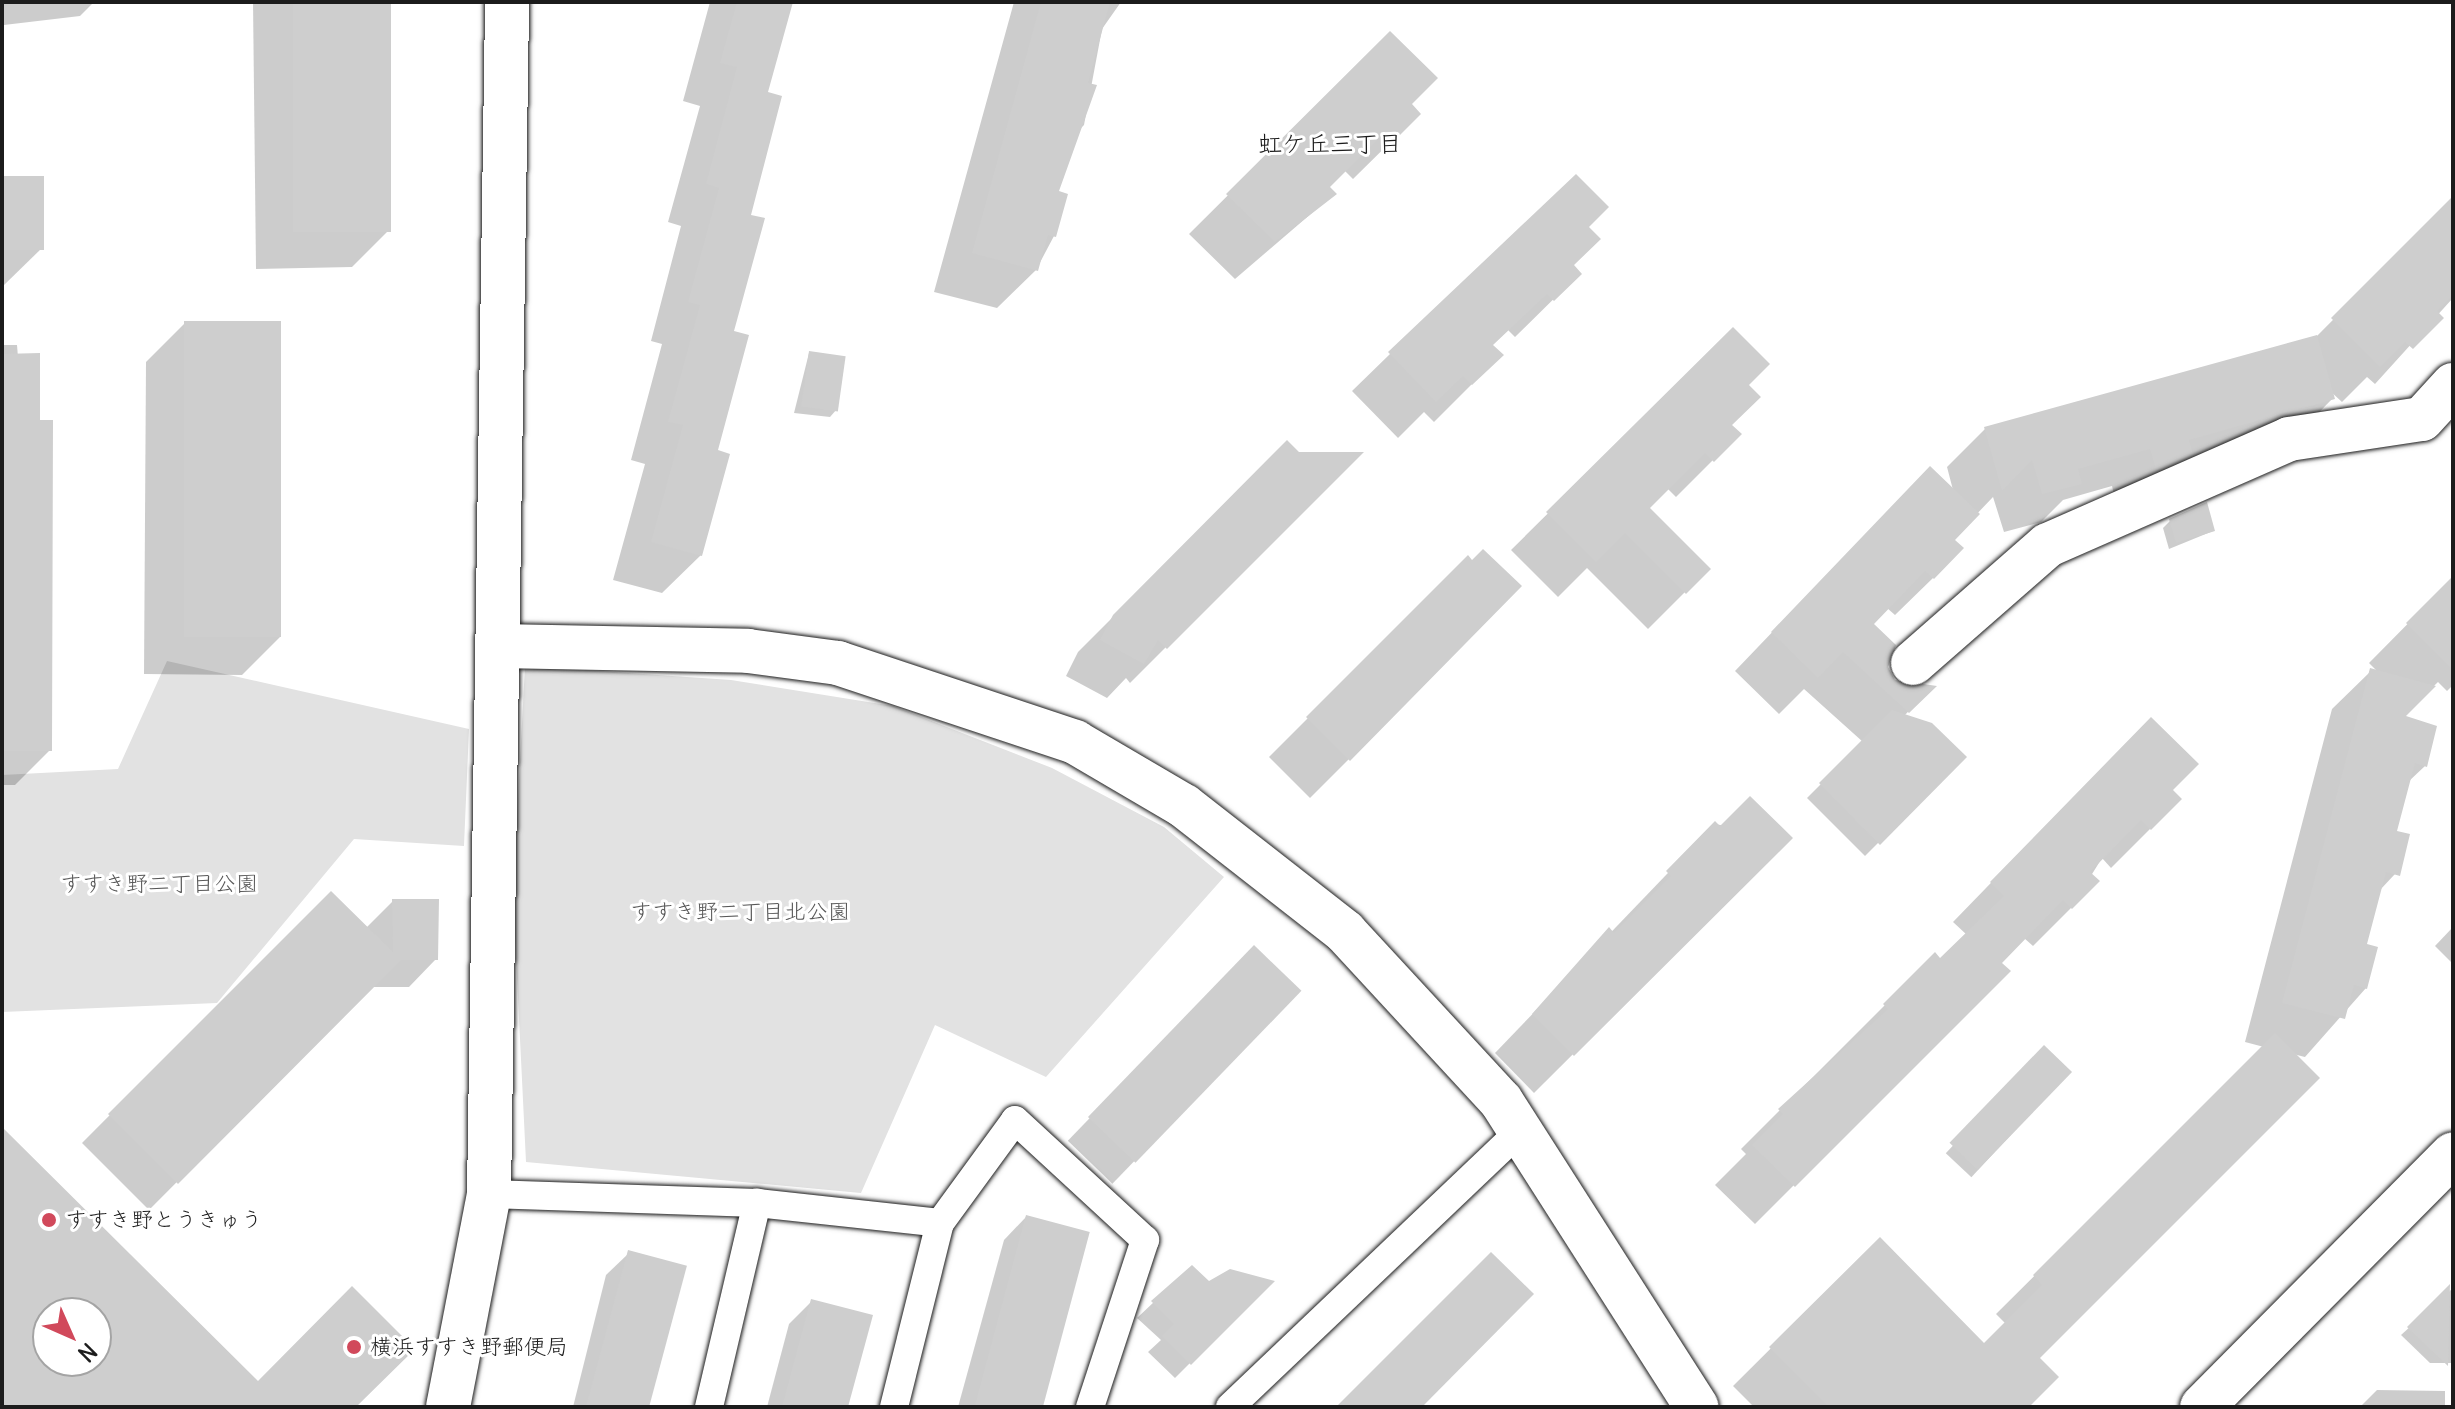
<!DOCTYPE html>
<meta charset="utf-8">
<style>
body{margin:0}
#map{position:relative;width:2455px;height:1409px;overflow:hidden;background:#fff;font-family:Delius,"Klee One",sans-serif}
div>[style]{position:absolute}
.green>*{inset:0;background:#e2e2e2}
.shadow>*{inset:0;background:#0003;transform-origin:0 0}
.building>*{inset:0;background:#cecece;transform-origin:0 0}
.roads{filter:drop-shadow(0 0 2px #1c1c1c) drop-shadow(0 0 2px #1c1c1c)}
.service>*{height:28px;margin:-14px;padding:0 14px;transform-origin:14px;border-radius:14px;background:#fff}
.minor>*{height:44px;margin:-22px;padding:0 22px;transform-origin:22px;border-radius:22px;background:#fff}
.tertiary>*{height:44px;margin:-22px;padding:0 22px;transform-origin:22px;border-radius:22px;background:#fff}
.dots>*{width:22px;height:22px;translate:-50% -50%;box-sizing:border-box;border:4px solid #fff;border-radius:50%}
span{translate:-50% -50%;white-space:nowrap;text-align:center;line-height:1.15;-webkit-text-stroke:6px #fff;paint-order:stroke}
.park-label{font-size:22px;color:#575757}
.poi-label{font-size:22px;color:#1c1c1c}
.left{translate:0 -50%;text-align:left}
.neighbourhood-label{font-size:24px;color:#1c1c1c}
.frame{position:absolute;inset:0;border:4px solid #1c1c1c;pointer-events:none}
.north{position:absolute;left:32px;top:1297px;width:80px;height:80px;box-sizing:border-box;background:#fff;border:2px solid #a4a4a4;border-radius:50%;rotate:135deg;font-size:22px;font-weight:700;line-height:32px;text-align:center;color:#1c1c1c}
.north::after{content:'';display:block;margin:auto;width:28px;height:36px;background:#d1495b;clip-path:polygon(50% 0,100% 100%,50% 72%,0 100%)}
</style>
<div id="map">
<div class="green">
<i style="clip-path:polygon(167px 661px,469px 729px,464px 846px,354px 839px,217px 1003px,2px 1012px,2px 775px,118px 769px)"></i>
<i style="clip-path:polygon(525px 666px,731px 680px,893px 706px,1052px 768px,1164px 827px,1224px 877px,1046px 1077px,935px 1025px,861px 1193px,526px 1162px,513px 895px)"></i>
</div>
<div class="shadow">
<i style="clip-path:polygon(2px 2px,94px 2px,80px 16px,4px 25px)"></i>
<i style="clip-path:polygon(253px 2px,388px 2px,390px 229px,352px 267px,256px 269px)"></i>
<i style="clip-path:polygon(710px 2px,791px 2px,766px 94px,701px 555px,662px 593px,613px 580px,645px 464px,631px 460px,662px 344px,651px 341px,681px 226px,668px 222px,700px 106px,683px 101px)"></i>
<i style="clip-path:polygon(1014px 2px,1121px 2px,1102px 29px,1084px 125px,1073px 136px,1057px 193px,1054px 236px,1036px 270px,997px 308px,934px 292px)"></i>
<i style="clip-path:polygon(1390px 34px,1409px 104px,1419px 114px,1353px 179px,1344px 170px,1327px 187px,1334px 194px,1235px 279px,1189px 234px)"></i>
<i style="clip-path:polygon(2px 178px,42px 248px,2px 287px)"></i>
<i style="clip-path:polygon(2453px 199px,2453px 298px,2375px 384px,2367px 377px,2342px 402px,2330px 391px,2332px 399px,2294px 438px,2117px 507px,2112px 486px,2063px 500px,2041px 522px,2004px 532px,1993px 497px,1952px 540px,1933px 578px,1895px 615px,1887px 608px,1872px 624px,1893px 682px,1932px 687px,1904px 716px,1964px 757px,1865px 856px,1807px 798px,1863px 742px,1804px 689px,1779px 714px,1735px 671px,1893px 506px,1953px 490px,1947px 467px,1985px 429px,2315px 338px)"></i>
<i style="clip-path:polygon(1571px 265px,1579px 274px,1515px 337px,1508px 330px,1491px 346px,1501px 355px,1434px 422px,1424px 412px,1398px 438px,1352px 391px,1390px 354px)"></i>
<i style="clip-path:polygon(184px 324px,281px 636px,242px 675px,144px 674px,146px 362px)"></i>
<i style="clip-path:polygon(1733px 330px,1746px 385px,1730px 425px,1739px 434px,1676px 497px,1667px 488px,1647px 508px,1708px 569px,1648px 629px,1587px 568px,1558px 597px,1511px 550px)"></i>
<i style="clip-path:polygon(2px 345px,17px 345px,50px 750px,15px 785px,2px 785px)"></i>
<i style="clip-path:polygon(809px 353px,837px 409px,830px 417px,794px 413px)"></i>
<i style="clip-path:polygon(1287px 443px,1298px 454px,1359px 454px,1130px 683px,1126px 678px,1107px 698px,1066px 676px,1078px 652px)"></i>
<i style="clip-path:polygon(2170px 521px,2213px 531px,2169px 549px,2163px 528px)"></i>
<i style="clip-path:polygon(1468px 558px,1472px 562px,1349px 759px,1310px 798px,1269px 757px)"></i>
<i style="clip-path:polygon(2453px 578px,2453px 685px,2447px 691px,2438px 682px,2402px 717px,2425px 766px,2407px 783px,2394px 832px,2395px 874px,2380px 890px,2365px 945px,2366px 988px,2305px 1057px,2293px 1054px,2037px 1358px,2026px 1407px,1754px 1407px,1733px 1386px,1880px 1240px,1984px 1346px,2006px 1324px,1996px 1314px,2264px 1047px,2245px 1042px,2332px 709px,2371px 671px,2378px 672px,2369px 663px)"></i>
<i style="clip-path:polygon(2112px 758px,2180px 799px,2111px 868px,2102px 858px,2071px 908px,2033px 946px,2024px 938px,1999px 963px,2008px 971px,1755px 1224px,1715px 1185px,1746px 1154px,1741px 1149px,1935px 955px,1940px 961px,1967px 935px,1953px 922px)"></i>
<i style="clip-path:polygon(1715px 824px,1790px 838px,1534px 1093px,1495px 1053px)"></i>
<i style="clip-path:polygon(331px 893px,366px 928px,393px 901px,436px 959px,409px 987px,371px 987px,149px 1210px,82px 1143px)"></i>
<i style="clip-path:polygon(2453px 927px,2453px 964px,2435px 946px)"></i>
<i style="left:1254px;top:948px;width:62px;height:268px;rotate:44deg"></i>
<i style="left:2044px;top:1048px;width:35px;height:144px;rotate:43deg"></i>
<i style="clip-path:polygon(1026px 1217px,1040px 1407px,958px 1407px,1004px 1240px)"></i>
<i style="clip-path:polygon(629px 1253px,649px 1407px,573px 1407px,606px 1275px)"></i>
<i style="clip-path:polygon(1191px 1267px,1208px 1283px,1271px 1282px,1175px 1378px,1148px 1352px,1161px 1340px,1137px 1318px)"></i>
<i style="clip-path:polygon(2452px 1289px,2453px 1363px,2430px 1363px,2401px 1335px)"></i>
<i style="clip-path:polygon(812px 1301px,846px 1407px,767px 1407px,789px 1324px)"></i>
<i style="clip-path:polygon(2377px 1390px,2445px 1391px,2445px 1407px,2360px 1407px)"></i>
</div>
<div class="building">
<i style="left:293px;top:2px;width:98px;height:230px"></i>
<i style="clip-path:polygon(737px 2px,793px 2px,768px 92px,782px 96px,751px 215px,765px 218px,734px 331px,749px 335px,718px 450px,730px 454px,702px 556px,651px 542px,683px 425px,668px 422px,700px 305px,688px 302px,719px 188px,706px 184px,737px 67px,720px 63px)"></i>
<i style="clip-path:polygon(1041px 2px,1110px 2px,1088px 83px,1097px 85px,1059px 191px,1068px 194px,1056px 237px,1048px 235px,1038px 271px,972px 253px)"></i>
<i style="clip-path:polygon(1390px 31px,1438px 78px,1412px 104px,1421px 114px,1393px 142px,1384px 133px,1330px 187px,1337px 194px,1275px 242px,1226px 194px)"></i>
<i style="clip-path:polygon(1576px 174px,1609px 207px,1589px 227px,1601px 239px,1574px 265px,1582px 274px,1554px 301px,1547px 294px,1493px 345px,1504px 355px,1472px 385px,1463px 376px,1436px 402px,1388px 352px)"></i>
<i style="left:2px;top:176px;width:42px;height:74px"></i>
<i style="clip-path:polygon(2453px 196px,2453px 295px,2437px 311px,2444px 318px,2413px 349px,2405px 342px,2380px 367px,2331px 318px)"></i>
<i style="left:281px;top:321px;width:316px;height:97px;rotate:90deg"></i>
<i style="clip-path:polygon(1733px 327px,1770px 364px,1749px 385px,1761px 397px,1732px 425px,1742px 434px,1714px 462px,1705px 453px,1650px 508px,1711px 569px,1686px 594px,1625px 533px,1596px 562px,1546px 512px)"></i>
<i style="clip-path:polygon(2317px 335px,2335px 399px,2189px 440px,2193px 454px,2156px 470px,2150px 449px,2078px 469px,2082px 484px,2042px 494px,2032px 460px,2002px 491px,1984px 427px)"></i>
<i style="left:809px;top:351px;width:37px;height:56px;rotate:8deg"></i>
<i style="clip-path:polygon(40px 353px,40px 420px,53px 420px,52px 751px,2px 751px,2px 354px)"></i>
<i style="clip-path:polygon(1287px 440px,1299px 452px,1364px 452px,1167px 649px,1158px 640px,1144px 664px,1100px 640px,1113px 615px)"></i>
<i style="clip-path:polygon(1930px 466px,1980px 514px,1955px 540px,1964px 548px,1934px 579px,1925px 571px,1874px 624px,1896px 645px,1888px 667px,1895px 680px,1937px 686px,1909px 713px,1843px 652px,1818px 678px,1771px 632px)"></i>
<i style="clip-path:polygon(2207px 502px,2215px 531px,2176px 543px,2169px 519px)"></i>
<i style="clip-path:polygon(1483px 549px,1522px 586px,1350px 761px,1306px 717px,1468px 555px,1472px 560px)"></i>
<i style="clip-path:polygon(2453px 576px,2453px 670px,2406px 623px)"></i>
<i style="clip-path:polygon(2370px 668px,2436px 686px,2406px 716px,2437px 726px,2427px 767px,2415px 763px,2397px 831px,2410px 834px,2400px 876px,2386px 872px,2367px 944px,2378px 947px,2367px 989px,2354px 985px,2345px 1019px,2282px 1003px)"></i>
<i style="clip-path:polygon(1892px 710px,1932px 723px,1967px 757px,1880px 845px,1819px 783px)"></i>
<i style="clip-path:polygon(2151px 717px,2199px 764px,2173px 790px,2182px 799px,2151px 830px,2141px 820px,2090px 872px,2100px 881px,2072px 909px,2063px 900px,2002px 963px,2011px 971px,1795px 1187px,1752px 1145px,1783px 1114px,1778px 1109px,1888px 1009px,1883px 1004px,1935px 952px,1940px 958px,2004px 896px,1990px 882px)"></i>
<i style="clip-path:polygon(1750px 796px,1793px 838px,1574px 1056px,1532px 1014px,1609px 927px,1614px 933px,1671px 876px,1666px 871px,1715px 821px,1720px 826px)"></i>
<i style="clip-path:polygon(331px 891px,393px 952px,392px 899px,439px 899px,438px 960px,401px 960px,178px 1184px,108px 1114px)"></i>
<i style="left:1254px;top:945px;width:66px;height:239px;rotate:44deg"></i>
<i style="clip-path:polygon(2275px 1033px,2320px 1078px,2040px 1358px,2059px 1377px,2029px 1407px,1829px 1407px,1769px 1347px,1880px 1237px,1984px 1343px,2042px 1285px,2033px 1275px)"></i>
<i style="left:2044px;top:1045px;width:39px;height:136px;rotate:44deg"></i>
<i style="clip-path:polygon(evenodd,2px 1127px,258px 1381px,352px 1286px,415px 1349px,356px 1407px,2px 1407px,2px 1127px,48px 1313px,96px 1313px,96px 1361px,48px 1361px,48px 1313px)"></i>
<i style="left:1026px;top:1215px;width:66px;height:199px;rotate:15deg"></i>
<i style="left:628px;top:1250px;width:61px;height:162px;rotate:15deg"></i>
<i style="clip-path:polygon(1491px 1252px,1534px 1294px,1422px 1407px,1336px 1407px)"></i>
<i style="clip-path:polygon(1192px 1265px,1209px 1281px,1230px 1269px,1275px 1281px,1191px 1365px,1162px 1336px,1174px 1324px,1151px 1301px)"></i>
<i style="clip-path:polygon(2450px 1284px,2448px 1366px,2407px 1327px)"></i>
<i style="clip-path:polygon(811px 1299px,873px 1315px,848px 1407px,782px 1407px)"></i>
</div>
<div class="roads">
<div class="service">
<i style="left:489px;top:1194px;width:268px;rotate:1.9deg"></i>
<i style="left:757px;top:1203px;width:184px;rotate:6.2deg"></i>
<i style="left:709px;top:1407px;width:210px;rotate:-76.8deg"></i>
<i style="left:894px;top:1407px;width:190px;rotate:-76deg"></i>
<i style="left:940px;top:1223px;width:127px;rotate:-53.9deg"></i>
<i style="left:1015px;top:1120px;width:177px;rotate:42.7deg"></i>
<i style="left:1145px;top:1240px;width:176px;rotate:108.2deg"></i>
<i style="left:1230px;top:1407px;width:405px;rotate:-43.6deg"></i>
</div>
<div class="minor">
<i style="left:498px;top:646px;width:250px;rotate:1.1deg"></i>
<i style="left:748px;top:651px;width:91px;rotate:7.6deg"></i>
<i style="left:838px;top:663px;width:250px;rotate:18.4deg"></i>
<i style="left:1075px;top:742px;width:126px;rotate:30.4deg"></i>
<i style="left:1184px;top:806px;width:204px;rotate:38deg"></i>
<i style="left:1345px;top:932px;width:230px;rotate:47.3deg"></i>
<i style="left:1501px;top:1101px;width:363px;rotate:57.4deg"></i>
<i style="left:1913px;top:663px;width:179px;rotate:-41.2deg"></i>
<i style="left:2048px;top:545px;width:263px;rotate:-23.7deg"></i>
<i style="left:2289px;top:439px;width:134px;rotate:-8.6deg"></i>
<i style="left:2422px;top:419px;width:46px;rotate:-47.6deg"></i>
</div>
<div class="tertiary">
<i style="left:448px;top:1407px;width:217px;rotate:-79.1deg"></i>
<i style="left:489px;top:1194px;width:1192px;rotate:-89.13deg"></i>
<i style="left:2202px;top:1407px;width:356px;rotate:-45.2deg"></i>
</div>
</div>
<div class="dots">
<i style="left:49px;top:1220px;background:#d1495b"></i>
<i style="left:354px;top:1347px;background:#d1495b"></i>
</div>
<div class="park-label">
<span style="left:159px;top:884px">すすき野二丁目公園</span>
<span style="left:740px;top:912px">すすき野二丁目北公園</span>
</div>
<div class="poi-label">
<span class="left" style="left:65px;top:1220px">すすき野とうきゅう</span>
<span class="left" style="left:370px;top:1347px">横浜すすき野郵便局</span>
</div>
<div class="neighbourhood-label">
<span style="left:1330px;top:144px">虹ケ丘三丁目</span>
</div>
<div class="frame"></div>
<div class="north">N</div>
</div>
